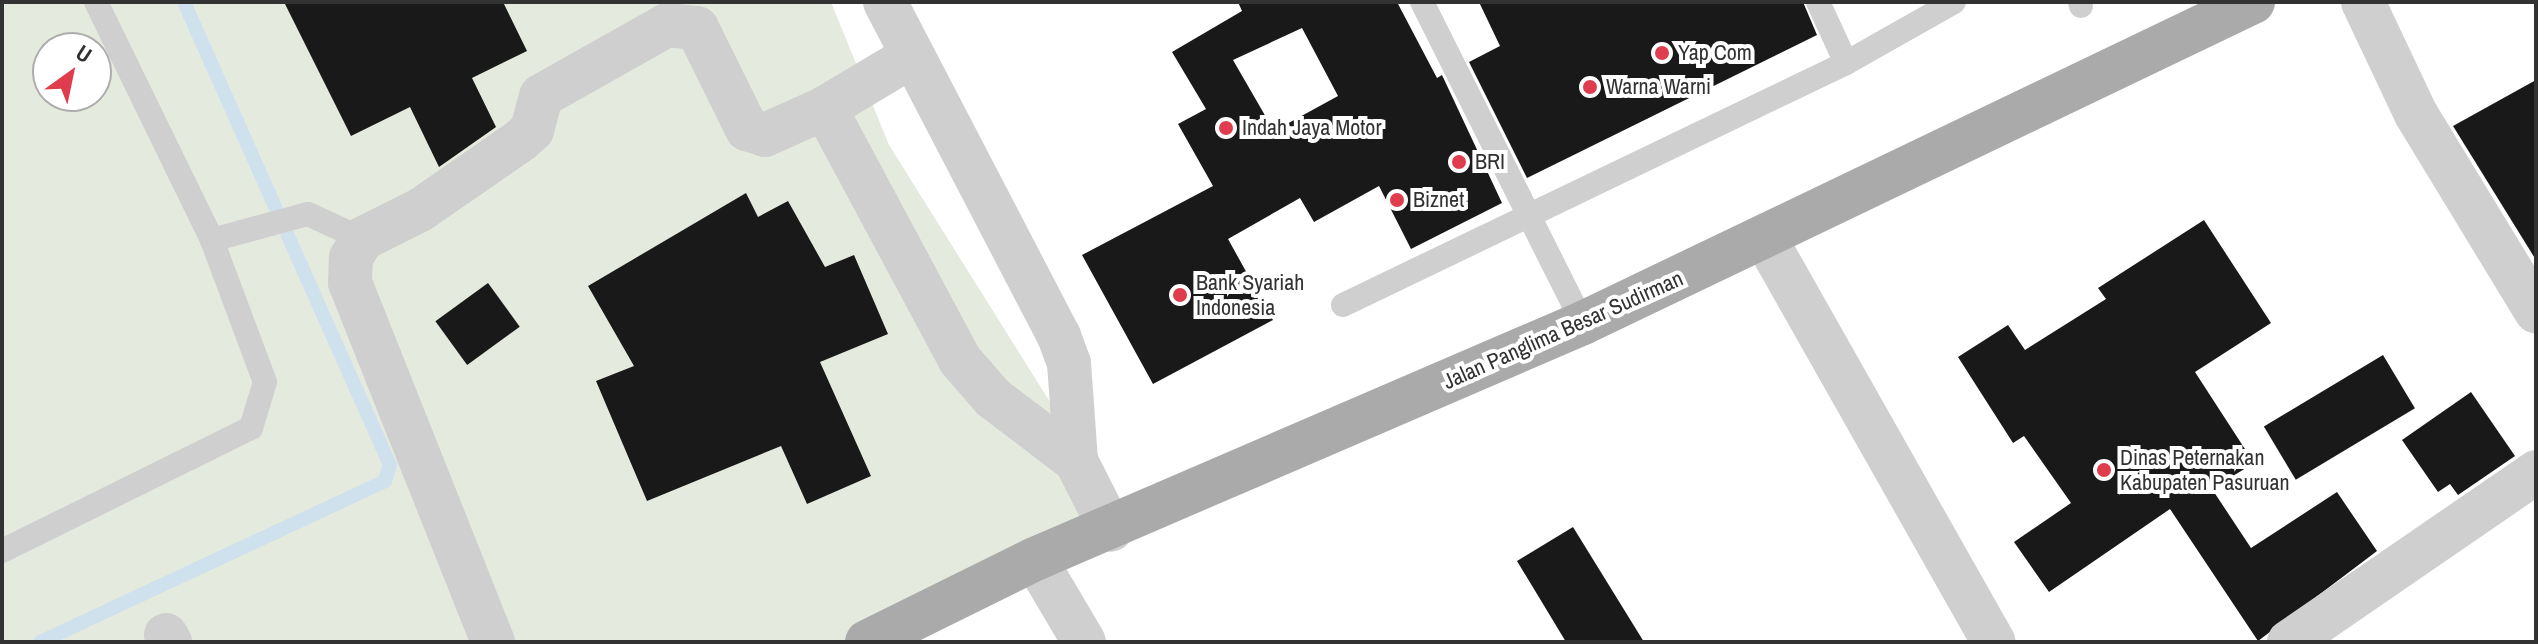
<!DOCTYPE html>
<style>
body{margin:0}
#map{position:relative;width:2538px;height:644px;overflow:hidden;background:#fff;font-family:"Archivo Narrow",sans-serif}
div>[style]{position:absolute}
.green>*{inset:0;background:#e5eade}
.stream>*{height:14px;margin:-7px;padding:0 7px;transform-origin:7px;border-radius:7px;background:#cee1ec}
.building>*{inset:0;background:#191919;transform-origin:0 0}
.service>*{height:24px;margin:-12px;padding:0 12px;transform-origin:12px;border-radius:12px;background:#cfcfcf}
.minor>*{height:44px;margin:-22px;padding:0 22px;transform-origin:22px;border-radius:22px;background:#cfcfcf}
.primary>*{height:44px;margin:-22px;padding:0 22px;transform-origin:22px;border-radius:22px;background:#aaa}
.dots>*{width:22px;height:22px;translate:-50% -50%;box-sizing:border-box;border:4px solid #fff;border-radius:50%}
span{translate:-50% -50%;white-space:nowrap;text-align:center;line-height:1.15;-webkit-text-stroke:8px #fff;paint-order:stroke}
.poi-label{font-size:22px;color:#323232}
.left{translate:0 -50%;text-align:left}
.street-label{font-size:22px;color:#323232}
.frame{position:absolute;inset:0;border:4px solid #323232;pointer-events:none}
.north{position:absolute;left:32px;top:32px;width:80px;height:80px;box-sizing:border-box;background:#fff;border:2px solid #adadad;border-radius:50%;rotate:33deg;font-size:22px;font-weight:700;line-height:32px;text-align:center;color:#323232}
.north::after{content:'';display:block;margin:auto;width:28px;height:36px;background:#df3d4d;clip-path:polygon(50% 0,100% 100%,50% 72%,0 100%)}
</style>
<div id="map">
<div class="green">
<i style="clip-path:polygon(evenodd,2px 2px,831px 2px,889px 145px,1129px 528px,874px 642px,2px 642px,2px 2px,48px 48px,96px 48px,96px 96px,48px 96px,48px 48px)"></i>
</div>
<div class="stream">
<i style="left:40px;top:642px;width:381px;rotate:-25deg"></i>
<i style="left:385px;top:481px;width:17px;rotate:-73deg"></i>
<i style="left:390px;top:465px;width:507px;rotate:-113.99deg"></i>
</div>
<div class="building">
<i style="clip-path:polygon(284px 2px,503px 2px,527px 51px,472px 78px,496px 127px,439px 167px,410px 107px,351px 136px)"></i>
<i style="clip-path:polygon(evenodd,1238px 2px,1397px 2px,1437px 78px,1442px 75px,1502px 203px,1411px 249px,1379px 186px,1314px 222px,1300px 198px,1228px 239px,1273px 320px,1153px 384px,1082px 255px,1213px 186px,1178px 124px,1206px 109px,1172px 52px,1242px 11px,1238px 2px,1302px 28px,1338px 96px,1274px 131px,1233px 60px,1302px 28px)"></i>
<i style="clip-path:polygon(1479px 2px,1803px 2px,1817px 35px,1527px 178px,1469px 62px,1500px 46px)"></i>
<i style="clip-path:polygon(2536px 80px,2536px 260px,2453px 126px)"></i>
<i style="clip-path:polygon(746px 193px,758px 217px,788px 201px,825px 267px,854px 255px,888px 334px,820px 362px,871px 476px,807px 504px,781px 446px,647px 501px,596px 381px,634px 366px,588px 286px)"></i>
<i style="clip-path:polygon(2204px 220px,2271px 323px,2195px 372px,2254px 463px,2212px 489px,2251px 548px,2337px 492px,2377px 551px,2258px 641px,2170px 509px,2049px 592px,2014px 542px,2071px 503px,2024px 436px,2013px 443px,1958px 357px,2008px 325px,2025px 350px,2106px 299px,2098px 288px)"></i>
<i style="left:488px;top:283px;width:54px;height:65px;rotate:54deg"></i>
<i style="left:2383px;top:355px;width:62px;height:139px;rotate:59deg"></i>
<i style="clip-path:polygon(2471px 392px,2515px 456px,2458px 495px,2450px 484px,2438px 492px,2402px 440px)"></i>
<i style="clip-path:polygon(1573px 527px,1644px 642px,1566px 642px,1517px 561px)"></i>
</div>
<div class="service">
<i style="left:96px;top:2px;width:265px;rotate:64deg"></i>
<i style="left:1422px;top:2px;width:359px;rotate:63.4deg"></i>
<i style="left:1818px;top:2px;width:67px;rotate:65.3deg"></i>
<i style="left:2080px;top:2px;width:4px;rotate:76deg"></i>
<i style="left:1343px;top:305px;width:558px;rotate:-25.69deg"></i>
<i style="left:1846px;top:63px;width:124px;rotate:-29.5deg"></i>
<i style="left:2px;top:551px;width:278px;rotate:-26.3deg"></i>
<i style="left:251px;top:428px;width:48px;rotate:-73.1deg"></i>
<i style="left:265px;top:382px;width:152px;rotate:-110.5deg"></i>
<i style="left:212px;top:240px;width:99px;rotate:-15.2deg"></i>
<i style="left:308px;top:214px;width:60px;rotate:24.8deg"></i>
</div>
<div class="minor">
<i style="left:885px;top:2px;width:377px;rotate:62.5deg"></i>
<i style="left:1059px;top:336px;width:29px;rotate:70deg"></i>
<i style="left:1069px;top:363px;width:98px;rotate:85.9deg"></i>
<i style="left:2363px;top:2px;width:124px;rotate:64.7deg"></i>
<i style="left:2416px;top:114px;width:231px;rotate:58.7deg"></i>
<i style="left:825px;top:108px;width:101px;rotate:-30.9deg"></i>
<i style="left:1765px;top:238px;width:464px;rotate:60.5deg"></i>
<i style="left:1035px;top:559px;width:96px;rotate:59.4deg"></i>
<i style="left:166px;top:635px;width:8px;rotate:60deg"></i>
<i style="left:493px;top:642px;width:386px;rotate:-111.7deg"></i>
<i style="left:350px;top:283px;width:25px;rotate:-88deg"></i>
<i style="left:351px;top:258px;width:22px;rotate:-60deg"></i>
<i style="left:362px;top:239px;width:65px;rotate:-26.6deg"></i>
<i style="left:420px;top:210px;width:123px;rotate:-34.7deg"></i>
<i style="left:521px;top:140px;width:15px;rotate:-42deg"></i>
<i style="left:532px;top:130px;width:35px;rotate:-75deg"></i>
<i style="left:541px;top:96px;width:145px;rotate:-29.4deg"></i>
<i style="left:667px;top:25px;width:30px;rotate:6deg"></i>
<i style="left:697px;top:28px;width:113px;rotate:63.7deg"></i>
<i style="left:747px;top:129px;width:19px;rotate:18deg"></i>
<i style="left:765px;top:135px;width:66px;rotate:-24.2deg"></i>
<i style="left:825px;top:108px;width:286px;rotate:61.8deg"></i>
<i style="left:960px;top:360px;width:50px;rotate:49deg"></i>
<i style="left:993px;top:398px;width:104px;rotate:37.2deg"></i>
<i style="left:1076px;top:461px;width:77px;rotate:63.1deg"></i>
<i style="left:2289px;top:642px;width:300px;rotate:-34.5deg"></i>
</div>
<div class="primary">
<i style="left:867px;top:642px;width:187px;rotate:-26.3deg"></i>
<i style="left:1035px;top:559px;width:597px;rotate:-23.3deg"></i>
<i style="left:1583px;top:323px;width:743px;rotate:-25.6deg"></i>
</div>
<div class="dots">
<i style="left:1662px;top:53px;background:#df3d4d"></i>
<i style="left:1590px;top:87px;background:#df3d4d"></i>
<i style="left:1226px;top:128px;background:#df3d4d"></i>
<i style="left:1459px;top:162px;background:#df3d4d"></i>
<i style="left:1397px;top:200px;background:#df3d4d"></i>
<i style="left:1180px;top:295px;background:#df3d4d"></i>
<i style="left:2104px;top:470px;background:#df3d4d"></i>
</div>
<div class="poi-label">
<span class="left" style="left:1678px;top:53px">Yap Com</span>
<span class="left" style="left:1606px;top:87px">Warna Warni</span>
<span class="left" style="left:1242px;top:128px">Indah Jaya Motor</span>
<span class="left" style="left:1475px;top:162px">BRI</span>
<span class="left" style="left:1413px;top:200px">Biznet</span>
<span class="left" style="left:1196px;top:295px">Bank Syariah<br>Indonesia</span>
<span class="left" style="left:2120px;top:470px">Dinas Peternakan<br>Kabupaten Pasuruan</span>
</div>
<div class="street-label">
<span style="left:1563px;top:330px;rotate:-24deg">Jalan Panglima Besar Sudirman</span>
</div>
<div class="frame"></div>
<div class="north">U</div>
</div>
